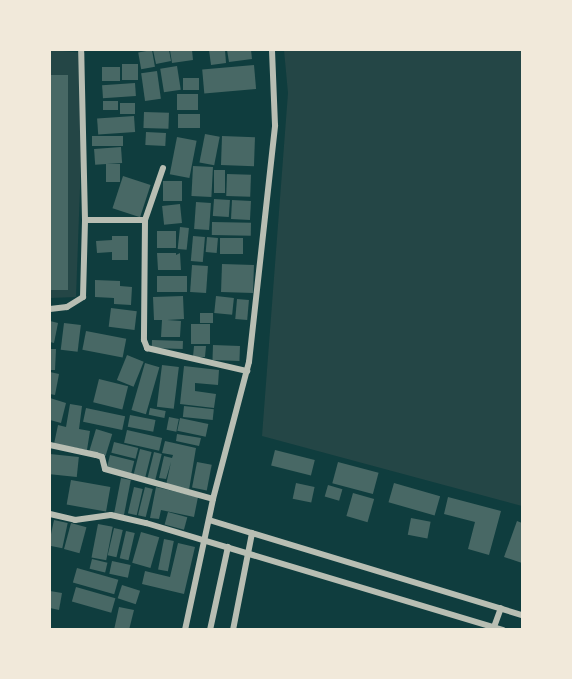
<!DOCTYPE html>
<style>
body{margin:0}
#map{position:relative;width:572px;height:679px;overflow:hidden;background:#0f3d3e;font-family:Georgia,serif}
div>[style]{position:absolute}
.green>*{inset:0;background:#244646}
.building>*{inset:0;background:#486865;transform-origin:0 0}
.minor>*{height:6px;margin:-3px;padding:0 3px;transform-origin:3px;border-radius:3px;background:#b8beb3}
span{translate:-50% -50%;white-space:nowrap;text-align:center;line-height:1.15;-webkit-text-stroke:6px #f1e9da;paint-order:stroke}
.frame{position:absolute;inset:0;border:51px solid #f1e9da;pointer-events:none}
</style>
<div id="map">
<div class="green">
<i style="clip-path:polygon(50px 50px,85px 53px,76px 297px,50px 298px)"></i>
<i style="clip-path:polygon(284px 50px,522px 50px,522px 506px,262px 436px,288px 93px)"></i>
</div>
<div class="building">
<i style="left:152px;top:50px;width:17px;height:14px;rotate:80deg"></i>
<i style="clip-path:polygon(153px 50px,169px 50px,171px 61px,156px 64px)"></i>
<i style="clip-path:polygon(170px 50px,192px 50px,193px 60px,172px 63px)"></i>
<i style="clip-path:polygon(209px 50px,225px 50px,226px 63px,211px 65px)"></i>
<i style="clip-path:polygon(227px 50px,251px 50px,252px 59px,229px 62px)"></i>
<i style="left:138px;top:64px;width:16px;height:16px;rotate:90deg"></i>
<i style="left:254px;top:65px;width:24px;height:52px;rotate:85deg"></i>
<i style="left:177px;top:66px;width:24px;height:17px;rotate:81deg"></i>
<i style="left:102px;top:67px;width:18px;height:14px"></i>
<i style="left:157px;top:71px;width:28px;height:16px;rotate:82deg"></i>
<i style="left:68px;top:75px;width:215px;height:18px;rotate:90deg"></i>
<i style="left:199px;top:78px;width:12px;height:16px;rotate:90deg"></i>
<i style="left:135px;top:83px;width:13px;height:33px;rotate:86deg"></i>
<i style="left:177px;top:94px;width:21px;height:16px"></i>
<i style="left:103px;top:101px;width:15px;height:9px"></i>
<i style="left:120px;top:103px;width:15px;height:11px"></i>
<i style="left:144px;top:112px;width:25px;height:16px;rotate:2deg"></i>
<i style="left:178px;top:114px;width:22px;height:14px"></i>
<i style="left:134px;top:116px;width:16px;height:37px;rotate:86deg"></i>
<i style="left:146px;top:132px;width:20px;height:13px;rotate:3deg"></i>
<i style="left:205px;top:134px;width:15px;height:29px;rotate:11deg"></i>
<i style="left:92px;top:136px;width:31px;height:10px"></i>
<i style="left:222px;top:136px;width:33px;height:29px;rotate:2deg"></i>
<i style="left:177px;top:137px;width:20px;height:38px;rotate:11deg"></i>
<i style="left:121px;top:147px;width:16px;height:27px;rotate:86deg"></i>
<i style="left:120px;top:164px;width:18px;height:14px;rotate:90deg"></i>
<i style="left:193px;top:166px;width:20px;height:30px;rotate:3deg"></i>
<i style="left:214px;top:170px;width:11px;height:23px"></i>
<i style="left:227px;top:174px;width:24px;height:22px;rotate:2deg"></i>
<i style="left:123px;top:176px;width:29px;height:34px;rotate:18deg"></i>
<i style="left:182px;top:181px;width:20px;height:19px;rotate:90deg"></i>
<i style="left:214px;top:199px;width:16px;height:17px;rotate:4deg"></i>
<i style="left:232px;top:200px;width:19px;height:19px;rotate:3deg"></i>
<i style="left:196px;top:202px;width:15px;height:27px;rotate:4deg"></i>
<i style="left:180px;top:204px;width:19px;height:18px;rotate:84deg"></i>
<i style="left:212px;top:222px;width:39px;height:13px;rotate:1deg"></i>
<i style="left:180px;top:227px;width:9px;height:22px;rotate:6deg"></i>
<i style="left:157px;top:231px;width:19px;height:17px"></i>
<i style="clip-path:polygon(112px 236px,128px 236px,128px 260px,112px 260px,112px 252px,97px 253px,96px 241px,112px 240px)"></i>
<i style="left:193px;top:236px;width:12px;height:25px;rotate:5deg"></i>
<i style="left:207px;top:237px;width:11px;height:15px;rotate:5deg"></i>
<i style="left:220px;top:238px;width:23px;height:16px"></i>
<i style="clip-path:polygon(157px 253px,176px 253px,176px 255px,180px 253px,181px 270px,158px 270px)"></i>
<i style="left:222px;top:264px;width:32px;height:28px;rotate:2deg"></i>
<i style="left:192px;top:265px;width:16px;height:27px;rotate:4deg"></i>
<i style="left:187px;top:276px;width:16px;height:30px;rotate:90deg"></i>
<i style="clip-path:polygon(95px 280px,120px 281px,120px 286px,132px 287px,131px 305px,114px 304px,114px 298px,95px 297px)"></i>
<i style="clip-path:polygon(183px 296px,184px 319px,167px 320px,181px 321px,180px 337px,161px 337px,162px 320px,154px 320px,153px 297px)"></i>
<i style="left:216px;top:296px;width:18px;height:17px;rotate:6deg"></i>
<i style="left:237px;top:299px;width:12px;height:20px;rotate:5deg"></i>
<i style="left:111px;top:308px;width:26px;height:19px;rotate:7deg"></i>
<i style="left:200px;top:313px;width:13px;height:10px"></i>
<i style="clip-path:polygon(50px 321px,58px 323px,54px 343px,50px 342px)"></i>
<i style="left:64px;top:323px;width:17px;height:27px;rotate:7deg"></i>
<i style="left:191px;top:324px;width:19px;height:20px"></i>
<i style="left:86px;top:331px;width:41px;height:19px;rotate:11deg"></i>
<i style="left:152px;top:340px;width:31px;height:8px;rotate:2deg"></i>
<i style="left:213px;top:345px;width:27px;height:15px;rotate:2deg"></i>
<i style="clip-path:polygon(194px 346px,206px 346px,205px 357px,193px 357px)"></i>
<i style="clip-path:polygon(50px 349px,56px 349px,55px 370px,50px 370px)"></i>
<i style="left:127px;top:355px;width:18px;height:27px;rotate:22deg"></i>
<i style="left:145px;top:363px;width:15px;height:49px;rotate:16deg"></i>
<i style="left:162px;top:365px;width:17px;height:42px;rotate:7deg"></i>
<i style="clip-path:polygon(184px 366px,219px 370px,218px 385px,195px 383px,195px 391px,216px 394px,214px 408px,180px 404px)"></i>
<i style="clip-path:polygon(50px 372px,59px 374px,55px 395px,50px 394px)"></i>
<i style="left:99px;top:379px;width:30px;height:24px;rotate:14deg"></i>
<i style="clip-path:polygon(50px 398px,66px 403px,61px 423px,50px 420px)"></i>
<i style="clip-path:polygon(70px 404px,82px 406px,79px 429px,90px 431px,87px 450px,54px 444px,58px 425px,66px 427px)"></i>
<i style="left:184px;top:406px;width:30px;height:11px;rotate:6deg"></i>
<i style="left:86px;top:408px;width:40px;height:14px;rotate:12deg"></i>
<i style="left:150px;top:408px;width:16px;height:7px;rotate:11deg"></i>
<i style="left:130px;top:415px;width:26px;height:12px;rotate:11deg"></i>
<i style="left:169px;top:417px;width:10px;height:13px;rotate:11deg"></i>
<i style="left:180px;top:418px;width:29px;height:13px;rotate:12deg"></i>
<i style="left:96px;top:429px;width:17px;height:23px;rotate:17deg"></i>
<i style="left:127px;top:430px;width:36px;height:13px;rotate:13deg"></i>
<i style="clip-path:polygon(177px 434px,201px 438px,199px 446px,176px 441px)"></i>
<i style="clip-path:polygon(165px 441px,196px 448px,189px 490px,166px 485px,171px 462px,166px 479px,159px 478px,164px 456px,172px 458px,173px 455px,162px 453px)"></i>
<i style="left:114px;top:442px;width:25px;height:11px;rotate:14deg"></i>
<i style="left:140px;top:449px;width:12px;height:26px;rotate:14deg"></i>
<i style="left:275px;top:450px;width:41px;height:16px;rotate:14deg"></i>
<i style="left:154px;top:452px;width:8px;height:29px;rotate:14deg"></i>
<i style="left:50px;top:454px;width:29px;height:20px;rotate:6deg"></i>
<i style="left:110px;top:455px;width:25px;height:14px;rotate:14deg"></i>
<i style="left:197px;top:462px;width:15px;height:26px;rotate:11deg"></i>
<i style="left:338px;top:462px;width:42px;height:22px;rotate:15deg"></i>
<i style="left:121px;top:478px;width:10px;height:37px;rotate:11deg"></i>
<i style="left:71px;top:480px;width:40px;height:25px;rotate:10deg"></i>
<i style="left:296px;top:483px;width:19px;height:16px;rotate:12deg"></i>
<i style="left:394px;top:483px;width:48px;height:20px;rotate:16deg"></i>
<i style="left:328px;top:485px;width:15px;height:12px;rotate:16deg"></i>
<i style="left:134px;top:487px;width:9px;height:27px;rotate:13deg"></i>
<i style="left:145px;top:487px;width:8px;height:29px;rotate:14deg"></i>
<i style="clip-path:polygon(156px 487px,198px 497px,194px 517px,161px 510px,159px 519px,150px 518px)"></i>
<i style="left:353px;top:493px;width:22px;height:24px;rotate:16deg"></i>
<i style="clip-path:polygon(448px 497px,501px 511px,489px 555px,468px 549px,475px 522px,444px 514px)"></i>
<i style="left:168px;top:512px;width:20px;height:13px;rotate:15deg"></i>
<i style="left:411px;top:518px;width:20px;height:17px;rotate:11deg"></i>
<i style="left:54px;top:520px;width:14px;height:26px;rotate:12deg"></i>
<i style="clip-path:polygon(517px 521px,522px 523px,522px 563px,504px 557px)"></i>
<i style="left:71px;top:523px;width:16px;height:27px;rotate:15deg"></i>
<i style="left:98px;top:524px;width:15px;height:34px;rotate:11deg"></i>
<i style="left:114px;top:528px;width:9px;height:28px;rotate:13deg"></i>
<i style="left:126px;top:531px;width:9px;height:28px;rotate:13deg"></i>
<i style="left:141px;top:532px;width:19px;height:32px;rotate:16deg"></i>
<i style="left:164px;top:539px;width:10px;height:31px;rotate:11deg"></i>
<i style="clip-path:polygon(178px 543px,195px 547px,184px 594px,142px 584px,145px 571px,170px 577px)"></i>
<i style="left:92px;top:559px;width:16px;height:10px;rotate:14deg"></i>
<i style="left:112px;top:561px;width:19px;height:13px;rotate:12deg"></i>
<i style="left:77px;top:568px;width:43px;height:15px;rotate:16deg"></i>
<i style="left:122px;top:585px;width:19px;height:14px;rotate:18deg"></i>
<i style="left:76px;top:587px;width:41px;height:15px;rotate:16deg"></i>
<i style="clip-path:polygon(50px 591px,62px 593px,59px 610px,50px 608px)"></i>
<i style="clip-path:polygon(119px 607px,134px 610px,129px 630px,114px 630px)"></i>
</div>
<div class="minor">
<i style="left:163px;top:168px;width:55px;rotate:109.1deg"></i>
<i style="left:145px;top:220px;width:120px;rotate:90.5deg"></i>
<i style="left:144px;top:340px;width:9px;rotate:69deg"></i>
<i style="left:147px;top:348px;width:103px;rotate:13deg"></i>
<i style="left:85px;top:220px;width:60px"></i>
<i style="left:50px;top:309px;width:17px;rotate:-7deg"></i>
<i style="left:67px;top:307px;width:19px;rotate:-32deg"></i>
<i style="left:83px;top:297px;width:77px;rotate:-88.5deg"></i>
<i style="left:85px;top:220px;width:170px;rotate:-91.3deg"></i>
<i style="left:50px;top:445px;width:47px;rotate:12.3deg"></i>
<i style="left:96px;top:455px;width:6px;rotate:18deg"></i>
<i style="left:102px;top:457px;width:12px;rotate:76deg"></i>
<i style="left:105px;top:469px;width:112px;rotate:15.5deg"></i>
<i style="left:50px;top:514px;width:26px;rotate:13deg"></i>
<i style="left:75px;top:520px;width:36px;rotate:-8deg"></i>
<i style="left:111px;top:515px;width:36px;rotate:13deg"></i>
<i style="left:146px;top:523px;width:373px;rotate:16.7deg"></i>
<i style="left:209px;top:520px;width:327px;rotate:16.9deg"></i>
<i style="left:494px;top:627px;width:20px;rotate:-70deg"></i>
<i style="left:185px;top:630px;width:134px;rotate:-77.9deg"></i>
<i style="left:213px;top:499px;width:142px;rotate:-75.3deg"></i>
<i style="left:249px;top:362px;width:238px;rotate:-83.7deg"></i>
<i style="left:275px;top:125px;width:75px;rotate:-92.3deg"></i>
<i style="left:210px;top:630px;width:85px;rotate:-77.8deg"></i>
<i style="left:233px;top:630px;width:99px;rotate:-78.9deg"></i>
</div>
<div class="frame"></div>
</div>
